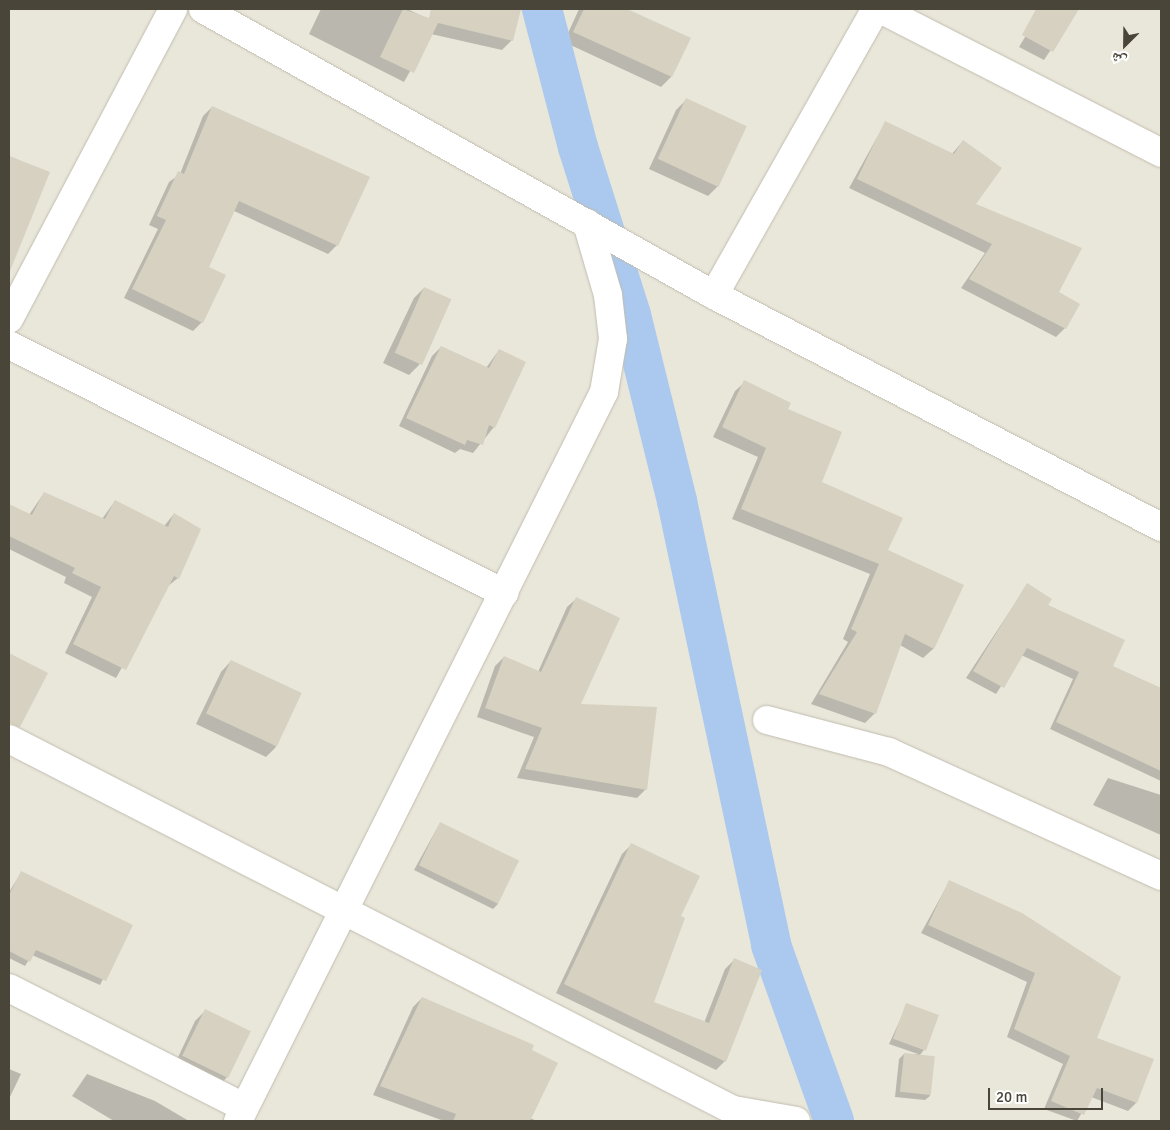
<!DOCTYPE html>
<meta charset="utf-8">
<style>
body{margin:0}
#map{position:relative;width:1170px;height:1130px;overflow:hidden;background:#f5f3eb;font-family:Signika,"Noto Naskh Arabic",sans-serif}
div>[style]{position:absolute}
.residential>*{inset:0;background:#e9e6da;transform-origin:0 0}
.shadow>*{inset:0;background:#0003}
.canal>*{height:40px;margin:-20px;padding:0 20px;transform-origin:20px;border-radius:20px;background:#abc9ee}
.building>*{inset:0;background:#d6d1c1;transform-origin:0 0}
.roads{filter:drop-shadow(0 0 1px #c0bdae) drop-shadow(0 0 1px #c0bdae)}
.minor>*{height:28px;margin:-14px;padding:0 14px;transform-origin:14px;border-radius:14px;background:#fff}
span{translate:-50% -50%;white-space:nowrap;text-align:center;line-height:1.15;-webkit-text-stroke:5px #fff;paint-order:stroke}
.frame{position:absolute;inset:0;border:10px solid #494539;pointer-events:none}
.north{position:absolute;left:1100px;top:20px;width:50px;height:50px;-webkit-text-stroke:4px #fff;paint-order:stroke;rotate:203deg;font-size:14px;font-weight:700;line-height:20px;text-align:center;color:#494539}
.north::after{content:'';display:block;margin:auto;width:18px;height:22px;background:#494539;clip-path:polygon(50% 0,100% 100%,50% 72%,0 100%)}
.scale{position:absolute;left:988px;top:1088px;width:115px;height:22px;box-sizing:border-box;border:2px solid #494539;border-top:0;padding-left:6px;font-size:15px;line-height:18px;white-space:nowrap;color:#494539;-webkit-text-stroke:4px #fff;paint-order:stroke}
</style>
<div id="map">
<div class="residential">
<i style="left:9px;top:9px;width:1152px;height:1112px"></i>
</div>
<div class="shadow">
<i style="clip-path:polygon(321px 9px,407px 9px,435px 22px,438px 9px,520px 9px,512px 40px,502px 50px,431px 34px,404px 82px,309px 34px)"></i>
<i style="clip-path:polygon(579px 9px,624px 9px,689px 39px,671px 77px,661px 87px,564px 42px)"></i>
<i style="clip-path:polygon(1042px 9px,1078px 9px,1044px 60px,1019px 47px)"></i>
<i style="clip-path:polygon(686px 100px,745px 126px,719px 185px,708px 196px,649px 169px,676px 110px)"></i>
<i style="clip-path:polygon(212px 107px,337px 245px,328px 254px,234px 211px,208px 268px,202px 322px,193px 331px,124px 298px,158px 229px,149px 225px,169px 182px,180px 174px,203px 116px)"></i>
<i style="clip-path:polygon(885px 123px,951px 155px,963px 141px,974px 205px,1057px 293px,1065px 328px,1056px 337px,961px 288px,985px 253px,849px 188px)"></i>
<i style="clip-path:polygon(9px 156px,48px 173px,16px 239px,9px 236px)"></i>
<i style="clip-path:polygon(424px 288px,450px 300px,419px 365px,409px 375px,383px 363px,414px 298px)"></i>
<i style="clip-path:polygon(441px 347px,486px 368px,499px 350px,494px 427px,473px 453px,460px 449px,455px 453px,399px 426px,432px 356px)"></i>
<i style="clip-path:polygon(745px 382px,786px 409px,820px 483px,887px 550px,962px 586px,933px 649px,923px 658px,900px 645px,875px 713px,865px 723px,811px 704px,848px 642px,843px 639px,870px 574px,732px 519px,758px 457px,713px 437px,735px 391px)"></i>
<i style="clip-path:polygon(44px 493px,102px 519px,115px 501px,164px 526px,174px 514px,178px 578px,168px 586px,116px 678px,65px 653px,92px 597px,64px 583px,66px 577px,9px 549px,9px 505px,29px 515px)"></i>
<i style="clip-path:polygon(1027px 585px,1112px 667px,1161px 690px,1161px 781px,1050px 729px,1073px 679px,1021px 655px,996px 694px,966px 678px)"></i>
<i style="clip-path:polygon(576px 599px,579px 705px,646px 789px,637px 798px,517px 778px,534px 737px,477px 717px,495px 666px,504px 657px,538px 672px,567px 607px)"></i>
<i style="clip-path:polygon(9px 654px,46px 673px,15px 724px,9px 720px)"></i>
<i style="clip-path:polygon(231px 661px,276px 747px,266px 757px,196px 724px,221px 672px)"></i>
<i style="clip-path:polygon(1108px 778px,1161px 795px,1161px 835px,1093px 805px)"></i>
<i style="clip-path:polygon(440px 823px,498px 904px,493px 909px,414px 870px)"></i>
<i style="clip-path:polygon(631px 845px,679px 917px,652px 1003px,704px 1023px,725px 969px,734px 960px,725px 1061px,716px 1070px,556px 993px,622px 854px)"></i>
<i style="clip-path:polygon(21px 873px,131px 925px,100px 985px,32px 955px,25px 966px,9px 958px,9px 892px)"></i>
<i style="clip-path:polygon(949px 882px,1119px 977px,1095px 1038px,1136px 1103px,1128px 1111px,1091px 1097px,1077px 1121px,1044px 1109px,1063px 1064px,1007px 1037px,1027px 982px,921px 933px)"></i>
<i style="clip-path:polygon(422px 998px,530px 1051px,530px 1118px,537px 1121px,444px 1121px,373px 1095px,413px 1007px)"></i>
<i style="clip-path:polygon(907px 1005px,924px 1050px,919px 1056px,930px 1096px,925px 1100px,895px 1097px,899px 1059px,904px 1054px,918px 1054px,889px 1044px)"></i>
<i style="clip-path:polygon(205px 1011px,228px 1076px,218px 1087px,174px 1066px,195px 1021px)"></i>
<i style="clip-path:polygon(9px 1069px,21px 1074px,9px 1099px)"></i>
<i style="clip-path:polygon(87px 1074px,155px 1101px,189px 1121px,114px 1121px,72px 1096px)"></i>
</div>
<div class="canal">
<i style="left:542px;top:9px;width:143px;rotate:75.4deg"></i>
<i style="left:578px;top:147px;width:176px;rotate:72.5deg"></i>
<i style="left:631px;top:315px;width:192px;rotate:76.1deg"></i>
<i style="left:677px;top:501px;width:454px;rotate:78deg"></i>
<i style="left:771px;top:945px;width:187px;rotate:70.3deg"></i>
</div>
<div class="building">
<i style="clip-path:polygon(403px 9px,429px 18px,431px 9px,521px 9px,513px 41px,438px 23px,414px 73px,380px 57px)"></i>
<i style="clip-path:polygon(584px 9px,627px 9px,691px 38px,672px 77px,573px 32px)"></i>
<i style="clip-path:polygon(1036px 9px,1079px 9px,1053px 52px,1022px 35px)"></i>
<i style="left:686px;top:98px;width:67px;height:67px;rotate:25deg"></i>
<i style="clip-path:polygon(212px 106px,370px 177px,338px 246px,239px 201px,209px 267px,226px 275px,203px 323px,132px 289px,166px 220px,157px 216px,178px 171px,184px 174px)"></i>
<i style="clip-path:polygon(885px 121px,954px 154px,963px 140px,1002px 168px,976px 204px,1082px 248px,1059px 292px,1080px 304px,1066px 329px,969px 279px,992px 244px,857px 179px)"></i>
<i style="clip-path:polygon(9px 156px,50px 172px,10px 271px,9px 270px)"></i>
<i style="left:424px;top:287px;width:30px;height:72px;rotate:24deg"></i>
<i style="clip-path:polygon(441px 346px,489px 368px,499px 349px,526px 362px,495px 428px,489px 425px,483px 445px,467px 440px,465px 445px,406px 418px)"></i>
<i style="clip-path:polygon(744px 380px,791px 403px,788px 409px,842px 432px,822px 482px,903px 518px,888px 550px,964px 585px,934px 649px,905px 634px,876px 714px,819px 694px,857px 632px,851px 629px,879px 564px,741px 509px,766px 448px,722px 427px)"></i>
<i style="clip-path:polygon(44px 492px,105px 519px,115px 500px,168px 527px,174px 513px,201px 529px,179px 579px,174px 576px,126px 670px,73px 644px,101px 587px,72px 573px,75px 568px,9px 536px,9px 504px,32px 515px)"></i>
<i style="clip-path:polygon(1027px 583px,1052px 599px,1048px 605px,1125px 640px,1113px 666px,1161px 688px,1161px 771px,1056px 722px,1079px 672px,1027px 648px,1004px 688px,973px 671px)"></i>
<i style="clip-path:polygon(576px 597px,620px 618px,581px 704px,657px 707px,647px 790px,525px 769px,542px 728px,485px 708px,504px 656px,541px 672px)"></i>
<i style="clip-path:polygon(9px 653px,48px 673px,20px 727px,9px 723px)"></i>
<i style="left:231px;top:660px;width:78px;height:59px;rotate:25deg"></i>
<i style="left:440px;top:822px;width:88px;height:48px;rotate:26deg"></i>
<i style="clip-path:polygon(631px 843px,700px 876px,681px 916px,685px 918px,654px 1002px,709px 1023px,734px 958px,762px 970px,726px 1062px,564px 984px)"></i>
<i style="clip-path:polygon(21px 871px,133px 925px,106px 981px,36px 950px,30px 962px,9px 951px,9px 895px)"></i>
<i style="clip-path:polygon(949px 880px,1022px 913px,1121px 977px,1097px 1038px,1154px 1059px,1137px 1103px,1097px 1088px,1084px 1115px,1051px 1101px,1070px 1056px,1014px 1029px,1035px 973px,928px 925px)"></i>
<i style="clip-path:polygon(422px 997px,534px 1045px,532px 1050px,558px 1063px,530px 1121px,453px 1121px,456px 1114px,380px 1086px)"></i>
<i style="left:906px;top:1003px;width:35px;height:38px;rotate:20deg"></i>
<i style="left:205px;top:1009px;width:51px;height:52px;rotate:26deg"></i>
<i style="left:904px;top:1053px;width:31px;height:39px;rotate:6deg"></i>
</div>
<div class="roads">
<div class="minor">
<i style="left:203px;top:9px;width:586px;rotate:29.24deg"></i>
<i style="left:714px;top:295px;width:504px;rotate:27.43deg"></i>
<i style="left:880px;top:9px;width:316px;rotate:27.1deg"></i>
<i style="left:714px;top:295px;width:329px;rotate:-60.5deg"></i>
<i style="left:9px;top:319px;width:351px;rotate:-62.1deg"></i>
<i style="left:9px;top:345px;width:554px;rotate:26.61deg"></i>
<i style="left:767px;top:720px;width:126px;rotate:14.7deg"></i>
<i style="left:889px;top:752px;width:299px;rotate:24.5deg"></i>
<i style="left:9px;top:739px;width:814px;rotate:27.13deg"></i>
<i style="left:733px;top:1110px;width:64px;rotate:9.9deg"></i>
<i style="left:9px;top:988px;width:263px;rotate:26.9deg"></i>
<i style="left:238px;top:1121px;width:816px;rotate:-63.34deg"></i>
<i style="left:604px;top:392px;width:54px;rotate:-80.4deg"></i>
<i style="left:613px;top:339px;width:44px;rotate:-96.5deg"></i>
<i style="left:608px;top:295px;width:75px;rotate:-106.3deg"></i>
</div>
</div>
<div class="frame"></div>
<div class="north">ش</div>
<div class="scale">20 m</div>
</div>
